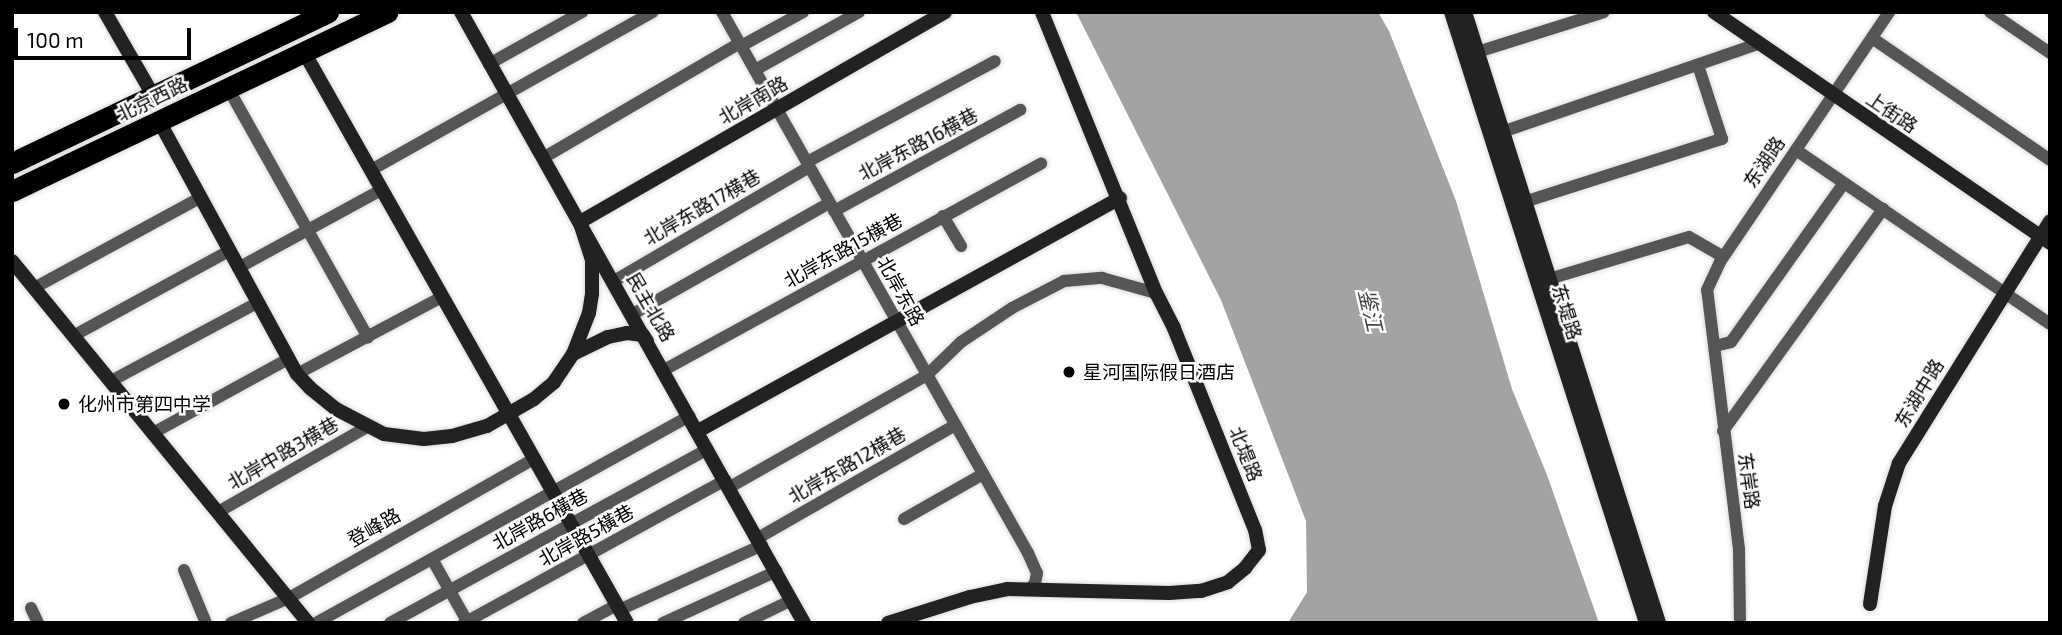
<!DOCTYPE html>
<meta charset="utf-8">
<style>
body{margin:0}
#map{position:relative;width:2062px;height:635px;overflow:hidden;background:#fff;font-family:"Exo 2","Noto Sans SC",sans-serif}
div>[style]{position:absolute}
.water>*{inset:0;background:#a3a3a3}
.roads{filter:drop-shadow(0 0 2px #dbdbdb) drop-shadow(0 0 2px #dbdbdb)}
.street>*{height:12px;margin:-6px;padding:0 6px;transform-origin:6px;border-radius:6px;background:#555}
.secondary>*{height:14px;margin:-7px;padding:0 7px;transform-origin:7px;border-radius:7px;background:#222}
.highway>*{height:21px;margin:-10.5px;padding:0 10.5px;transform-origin:10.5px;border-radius:10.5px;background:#000}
.dots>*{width:19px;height:19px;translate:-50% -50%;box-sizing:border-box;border:4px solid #fff;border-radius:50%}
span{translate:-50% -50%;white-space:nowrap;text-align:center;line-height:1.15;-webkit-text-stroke:5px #fff;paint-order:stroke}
.street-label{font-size:19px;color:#000}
.poi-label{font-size:19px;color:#000}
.left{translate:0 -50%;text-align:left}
.water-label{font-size:21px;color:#444;font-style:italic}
.frame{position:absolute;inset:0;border:14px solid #000;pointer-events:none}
.scale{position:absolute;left:14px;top:28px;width:177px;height:32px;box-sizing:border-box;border:4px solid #000;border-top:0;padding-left:9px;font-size:21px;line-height:24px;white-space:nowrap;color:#000;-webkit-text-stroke:5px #fff;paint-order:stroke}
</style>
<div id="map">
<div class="water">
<i style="clip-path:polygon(1076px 12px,1378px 12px,1389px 31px,1456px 201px,1512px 389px,1547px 475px,1599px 623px,1288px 623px,1307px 592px,1306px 521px,1221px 300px)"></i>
</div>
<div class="roads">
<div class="street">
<i style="left:722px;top:12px;width:622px;rotate:60.51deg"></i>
<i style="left:1028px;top:553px;width:22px;rotate:66deg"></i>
<i style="left:1037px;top:573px;width:10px;rotate:101deg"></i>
<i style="left:1035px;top:583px;width:8px;rotate:130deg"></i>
<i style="left:1990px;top:12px;width:73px;rotate:34.3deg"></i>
<i style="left:1872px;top:38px;width:216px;rotate:34.4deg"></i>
<i style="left:741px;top:46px;width:71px;rotate:-28.7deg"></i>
<i style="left:1471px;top:54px;width:139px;rotate:-17.5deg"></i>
<i style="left:489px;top:64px;width:107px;rotate:-29.2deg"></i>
<i style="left:755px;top:70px;width:119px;rotate:-29.1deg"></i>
<i style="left:228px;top:88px;width:286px;rotate:60.7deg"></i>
<i style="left:1502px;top:132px;width:271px;rotate:-19deg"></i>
<i style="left:1796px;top:150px;width:308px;rotate:34.4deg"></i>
<i style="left:543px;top:158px;width:228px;rotate:-30.3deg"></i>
<i style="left:807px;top:162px;width:213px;rotate:-28.2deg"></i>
<i style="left:371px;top:170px;width:323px;rotate:-29.3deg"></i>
<i style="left:1524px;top:202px;width:208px;rotate:-17.7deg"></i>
<i style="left:1722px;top:139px;width:78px;rotate:-108deg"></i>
<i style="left:834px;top:211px;width:212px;rotate:-28.5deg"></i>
<i style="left:943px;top:216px;width:35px;rotate:59deg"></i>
<i style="left:238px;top:268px;width:163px;rotate:-28.6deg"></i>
<i style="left:1549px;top:279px;width:146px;rotate:-16.7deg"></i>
<i style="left:1689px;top:237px;width:39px;rotate:30deg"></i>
<i style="left:614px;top:281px;width:226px;rotate:-30.3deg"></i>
<i style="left:34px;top:288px;width:189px;rotate:-28.5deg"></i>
<i style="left:633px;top:314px;width:225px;rotate:-29.5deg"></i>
<i style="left:73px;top:336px;width:178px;rotate:-28.6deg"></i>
<i style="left:1715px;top:346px;width:16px;rotate:-14deg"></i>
<i style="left:1731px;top:342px;width:195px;rotate:-54.6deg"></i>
<i style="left:664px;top:370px;width:430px;rotate:-28.7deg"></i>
<i style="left:297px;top:374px;width:164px;rotate:-28deg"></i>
<i style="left:111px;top:381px;width:166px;rotate:-28.1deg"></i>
<i style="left:1723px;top:431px;width:274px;rotate:-54.2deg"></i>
<i style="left:153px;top:433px;width:154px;rotate:-28.7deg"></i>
<i style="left:730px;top:487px;width:227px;rotate:-29.6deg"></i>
<i style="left:927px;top:375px;width:47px;rotate:-44.1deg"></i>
<i style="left:961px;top:342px;width:61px;rotate:-33.7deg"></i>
<i style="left:1012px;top:308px;width:59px;rotate:-27.4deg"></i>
<i style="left:1064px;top:281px;width:38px;rotate:-5deg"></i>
<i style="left:1102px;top:278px;width:56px;rotate:15.5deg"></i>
<i style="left:218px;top:512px;width:172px;rotate:-29.7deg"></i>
<i style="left:904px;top:519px;width:91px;rotate:-29.7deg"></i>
<i style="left:758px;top:538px;width:227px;rotate:-29.8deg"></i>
<i style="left:432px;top:559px;width:73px;rotate:60.6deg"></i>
<i style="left:184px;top:570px;width:57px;rotate:67.5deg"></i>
<i style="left:31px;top:608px;width:17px;rotate:65deg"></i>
<i style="left:619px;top:610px;width:157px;rotate:-24.4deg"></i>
<i style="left:231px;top:623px;width:63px;rotate:-23.3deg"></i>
<i style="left:289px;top:598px;width:282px;rotate:-29.6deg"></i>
<i style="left:316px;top:623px;width:427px;rotate:-29deg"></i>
<i style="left:390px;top:623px;width:362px;rotate:-28.7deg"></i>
<i style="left:464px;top:623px;width:298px;rotate:-28.7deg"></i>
<i style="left:583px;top:623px;width:38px;rotate:-28deg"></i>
<i style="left:663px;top:623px;width:125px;rotate:-24.5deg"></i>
<i style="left:744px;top:623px;width:53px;rotate:-25.6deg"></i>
<i style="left:1740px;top:623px;width:74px;rotate:-90.8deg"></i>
<i style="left:1739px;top:549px;width:261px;rotate:-97deg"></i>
<i style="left:1707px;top:290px;width:31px;rotate:-65deg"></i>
<i style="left:1720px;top:262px;width:302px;rotate:-55.9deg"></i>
</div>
<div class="secondary">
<i style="left:105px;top:12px;width:96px;rotate:60deg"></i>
<i style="left:461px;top:12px;width:701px;rotate:60.69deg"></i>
<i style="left:1451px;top:12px;width:641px;rotate:72.3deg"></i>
<i style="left:1465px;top:12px;width:641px;rotate:72.38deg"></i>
<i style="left:1714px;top:12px;width:408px;rotate:34.5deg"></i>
<i style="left:304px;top:52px;width:656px;rotate:60.5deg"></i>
<i style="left:159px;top:121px;width:288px;rotate:61.4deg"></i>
<i style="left:297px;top:374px;width:19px;rotate:47deg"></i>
<i style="left:310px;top:388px;width:33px;rotate:39deg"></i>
<i style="left:336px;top:409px;width:54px;rotate:27.5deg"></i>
<i style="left:384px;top:434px;width:40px;rotate:7.1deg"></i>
<i style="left:424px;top:439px;width:28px;rotate:-6deg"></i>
<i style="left:452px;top:436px;width:36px;rotate:-16deg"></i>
<i style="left:487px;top:426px;width:54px;rotate:-29.9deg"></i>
<i style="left:534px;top:399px;width:26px;rotate:-40deg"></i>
<i style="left:554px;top:382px;width:34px;rotate:-56deg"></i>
<i style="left:573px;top:354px;width:44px;rotate:-68.7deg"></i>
<i style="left:589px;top:313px;width:20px;rotate:-81deg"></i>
<i style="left:592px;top:293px;width:33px;rotate:-90deg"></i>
<i style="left:592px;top:260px;width:40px;rotate:-108deg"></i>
<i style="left:580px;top:222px;width:421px;rotate:-29.9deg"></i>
<i style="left:12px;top:261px;width:468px;rotate:50.7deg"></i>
<i style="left:573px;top:354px;width:39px;rotate:-26deg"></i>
<i style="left:608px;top:337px;width:19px;rotate:-12deg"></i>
<i style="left:627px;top:333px;width:16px;rotate:7deg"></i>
<i style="left:643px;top:335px;width:7px;rotate:56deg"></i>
<i style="left:698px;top:431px;width:482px;rotate:-28.9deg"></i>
<i style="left:1870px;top:604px;width:99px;rotate:-81.3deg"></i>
<i style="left:1885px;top:506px;width:45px;rotate:-72deg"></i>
<i style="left:1899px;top:463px;width:285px;rotate:-58deg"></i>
<i style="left:888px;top:623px;width:86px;rotate:-17.6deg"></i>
<i style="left:970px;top:597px;width:38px;rotate:-12deg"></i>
<i style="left:1007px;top:589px;width:162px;rotate:1.4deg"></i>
<i style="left:1169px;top:593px;width:32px;rotate:-4deg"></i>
<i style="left:1201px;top:591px;width:28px;rotate:-18deg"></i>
<i style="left:1228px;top:582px;width:22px;rotate:-39deg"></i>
<i style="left:1245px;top:568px;width:23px;rotate:-52deg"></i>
<i style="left:1259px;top:550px;width:20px;rotate:-101deg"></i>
<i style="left:1255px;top:530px;width:218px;rotate:-111.9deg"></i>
<i style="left:1174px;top:328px;width:39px;rotate:-117deg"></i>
<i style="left:1156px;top:293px;width:303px;rotate:-112.1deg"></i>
</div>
<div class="highway">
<i style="left:12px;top:163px;width:350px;rotate:-25.5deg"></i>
<i style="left:12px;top:191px;width:416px;rotate:-25.5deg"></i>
</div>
</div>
<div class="dots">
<i style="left:1069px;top:372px;background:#000"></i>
<i style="left:64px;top:404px;background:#000"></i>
</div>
<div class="street-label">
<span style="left:152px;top:99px;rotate:-26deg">北京西路</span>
<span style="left:753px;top:100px;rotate:-30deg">北岸南路</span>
<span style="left:1892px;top:112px;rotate:34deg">上街路</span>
<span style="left:918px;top:144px;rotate:-28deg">北岸东路16横巷</span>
<span style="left:1764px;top:162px;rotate:-56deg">东湖路</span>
<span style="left:702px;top:207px;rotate:-30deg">北岸东路17横巷</span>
<span style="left:843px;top:250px;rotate:-29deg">北岸东路15横巷</span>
<span style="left:901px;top:291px;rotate:61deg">北岸东路</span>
<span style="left:651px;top:307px;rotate:60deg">民主北路</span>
<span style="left:1567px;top:312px;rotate:72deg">东堤路</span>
<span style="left:1919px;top:393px;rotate:-59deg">东湖中路</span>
<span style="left:283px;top:453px;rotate:-30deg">北岸中路3横巷</span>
<span style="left:1246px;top:454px;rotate:68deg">北堤路</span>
<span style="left:847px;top:465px;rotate:-30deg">北岸东路12横巷</span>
<span style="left:1749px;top:481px;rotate:82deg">东岸路</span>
<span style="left:540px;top:519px;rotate:-29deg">北岸路6橫巷</span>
<span style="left:374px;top:527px;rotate:-30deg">登峰路</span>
<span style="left:586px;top:535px;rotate:-29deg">北岸路5橫巷</span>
</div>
<div class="poi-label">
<span class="left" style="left:1083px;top:372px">星河国际假日酒店</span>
<span class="left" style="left:78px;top:404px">化州市第四中学</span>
</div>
<div class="water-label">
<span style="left:1371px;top:310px;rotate:77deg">鉴江</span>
</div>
<div class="frame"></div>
<div class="scale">100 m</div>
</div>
